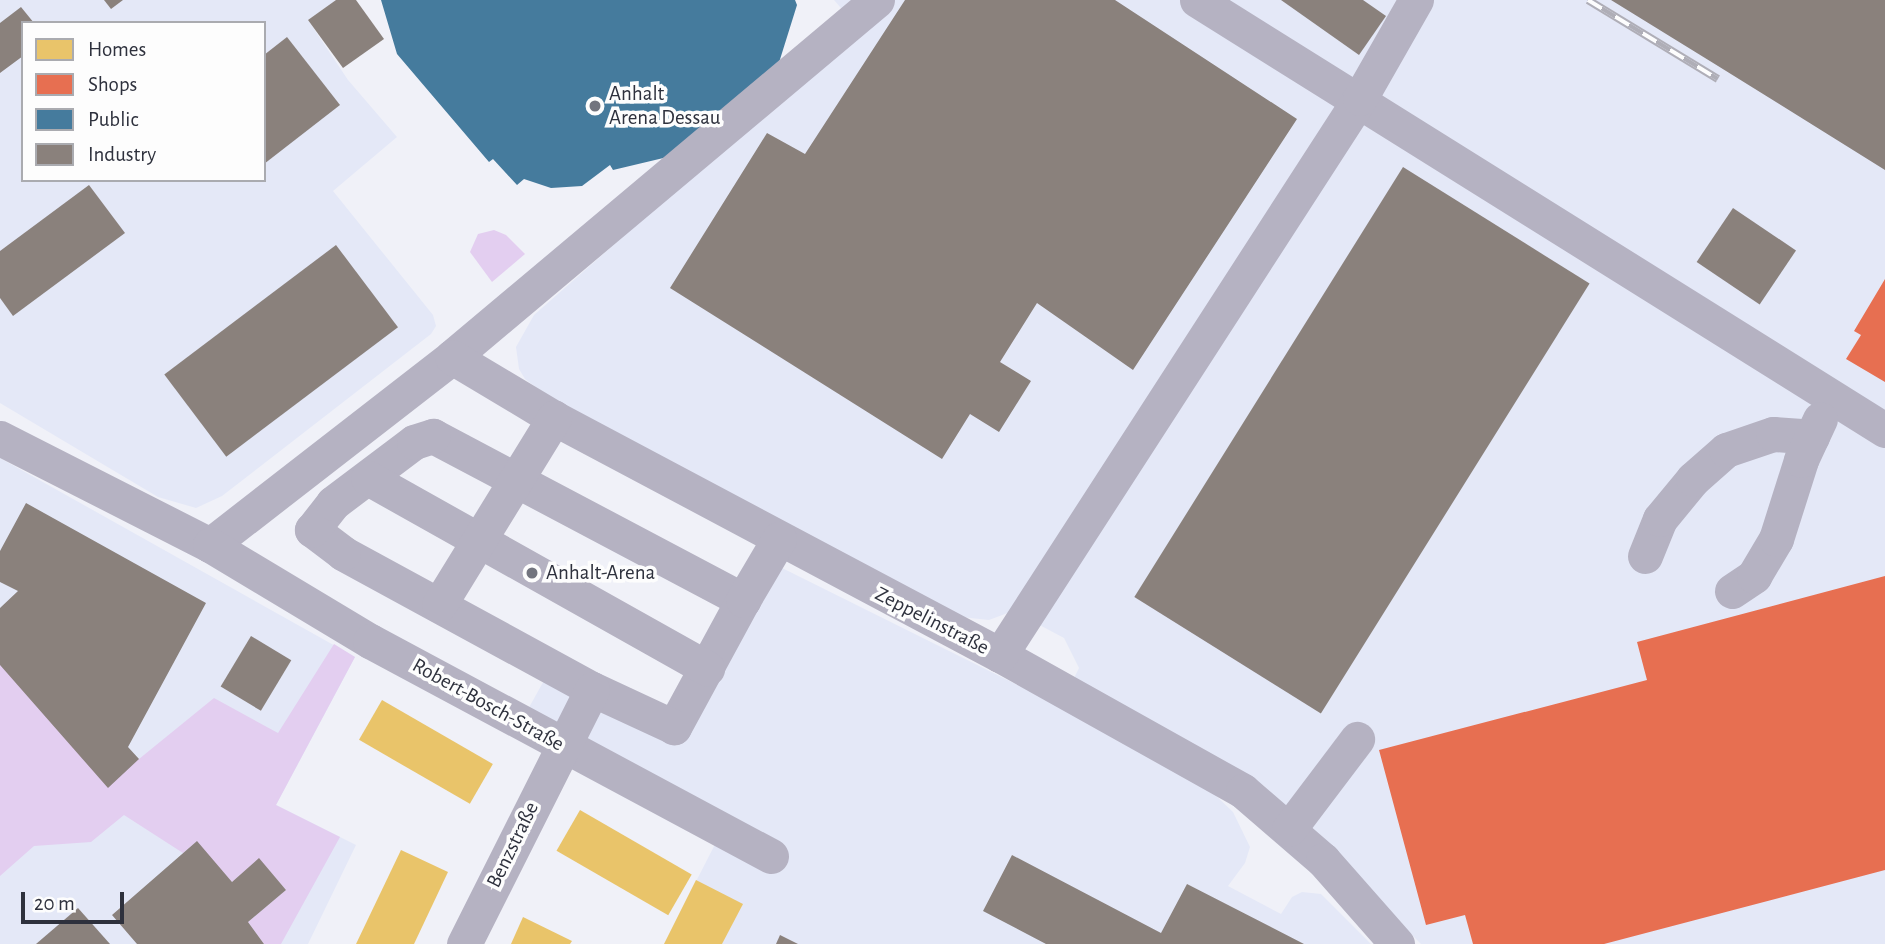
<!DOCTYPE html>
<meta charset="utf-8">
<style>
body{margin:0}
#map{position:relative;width:1885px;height:944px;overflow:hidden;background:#f0f1f8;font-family:"Alegreya Sans",sans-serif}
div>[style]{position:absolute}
.built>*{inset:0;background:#e4e8f7}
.green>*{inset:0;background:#e3cef0}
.homes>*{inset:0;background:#e9c46a;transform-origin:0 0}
.shops>*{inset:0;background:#e76f51}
.public>*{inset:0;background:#457b9d}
.industry>*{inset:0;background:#8a817c;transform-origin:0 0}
.minor>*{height:35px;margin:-17.5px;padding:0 17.5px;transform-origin:17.5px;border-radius:17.5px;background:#b5b2c2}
.rail>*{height:8px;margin-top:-4px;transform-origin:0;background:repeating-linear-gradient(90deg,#fdfdfd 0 16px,#afaeb7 0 32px);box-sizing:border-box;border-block:2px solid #afaeb7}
.dots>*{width:19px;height:19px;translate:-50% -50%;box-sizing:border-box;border:4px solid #fdfdfd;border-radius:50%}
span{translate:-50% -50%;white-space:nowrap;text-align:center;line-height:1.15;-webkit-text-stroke:7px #fdfdfd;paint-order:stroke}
.poi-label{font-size:21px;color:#2e313d}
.left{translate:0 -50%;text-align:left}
.street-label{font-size:21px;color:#2e313d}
.legend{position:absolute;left:21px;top:21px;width:245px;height:161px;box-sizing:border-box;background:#fdfdfd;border:2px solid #aaabb0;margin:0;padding:9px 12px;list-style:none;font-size:21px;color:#2e313d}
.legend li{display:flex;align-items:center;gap:14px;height:35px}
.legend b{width:35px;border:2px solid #aaabb0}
.scale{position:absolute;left:21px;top:892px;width:103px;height:32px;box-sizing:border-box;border:4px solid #2e313d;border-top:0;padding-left:9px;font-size:21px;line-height:24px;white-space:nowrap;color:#2e313d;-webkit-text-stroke:5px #fdfdfd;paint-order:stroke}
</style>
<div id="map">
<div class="built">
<i style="clip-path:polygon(evenodd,0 0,336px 0,308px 20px,348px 80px,397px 137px,333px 191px,433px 315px,436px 326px,431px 334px,222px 496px,196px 508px,158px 497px,0 403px,0 0,23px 23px,264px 23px,264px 180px,23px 180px,23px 23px)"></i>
<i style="clip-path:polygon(834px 0,1885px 0,1885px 944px,1421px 944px,1264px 786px,1074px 678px,1079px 668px,1064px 638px,1013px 611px,989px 620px,961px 617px,549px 397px,525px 379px,519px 369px,516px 347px,534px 315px,859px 29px)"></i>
<i style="clip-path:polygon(0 458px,355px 657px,276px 805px,356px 845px,308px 944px,0 944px)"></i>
<i style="clip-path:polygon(776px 565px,1090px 721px,1211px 791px,1233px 812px,1250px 847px,1245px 863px,1228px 886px,1281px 914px,1292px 897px,1302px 892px,1321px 894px,1371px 944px,664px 944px,729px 817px,527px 711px,546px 677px,677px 746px)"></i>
</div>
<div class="green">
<i style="clip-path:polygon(494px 230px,506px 235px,525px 254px,492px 282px,470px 252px,478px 234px)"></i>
<i style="clip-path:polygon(334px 644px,355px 657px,276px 805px,340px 837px,281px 944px,264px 944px,248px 922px,286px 890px,259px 859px,232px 882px,196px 842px,183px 853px,124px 815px,91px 842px,34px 846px,0 876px,0 665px,139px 759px,214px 698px,278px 733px)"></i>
</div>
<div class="homes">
<i style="left:382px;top:700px;width:128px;height:46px;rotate:30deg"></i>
<i style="left:580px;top:810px;width:129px;height:47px;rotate:30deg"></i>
<i style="clip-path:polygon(401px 850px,448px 872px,414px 944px,356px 944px)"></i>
<i style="clip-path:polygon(696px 880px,743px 904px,722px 944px,664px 944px)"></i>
<i style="clip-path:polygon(523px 917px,572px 941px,570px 944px,511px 944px)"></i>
</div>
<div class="shops">
<i style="clip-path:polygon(1885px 279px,1885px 382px,1846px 359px,1861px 335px,1854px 331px)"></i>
<i style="clip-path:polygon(1885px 576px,1885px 870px,1604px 944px,1473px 944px,1465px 915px,1426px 925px,1379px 750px,1647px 680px,1637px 642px)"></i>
</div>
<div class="public">
<i style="clip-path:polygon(381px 0,795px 0,797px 5px,772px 85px,697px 150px,613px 170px,610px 165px,582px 186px,551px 188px,524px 179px,517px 185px,493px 159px,489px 162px,397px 54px)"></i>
</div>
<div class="industry">
<i style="clip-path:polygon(104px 0,123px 0,111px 9px)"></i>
<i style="clip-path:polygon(336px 0,356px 0,384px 39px,343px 68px,308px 20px)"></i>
<i style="clip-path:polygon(905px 0,1115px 0,1297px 119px,1133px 370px,1037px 303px,1000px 362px,1031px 381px,999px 432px,970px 414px,942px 459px,670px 288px,767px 133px,805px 154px)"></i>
<i style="clip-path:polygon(1281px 0,1363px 0,1386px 16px,1359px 55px)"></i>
<i style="clip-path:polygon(1611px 0,1885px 0,1885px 170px,1718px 66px)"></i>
<i style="clip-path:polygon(21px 7px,34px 23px,23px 23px,23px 56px,0 73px,0 23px)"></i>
<i style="clip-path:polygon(287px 37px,340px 105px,264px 164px,264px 55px)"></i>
<i style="left:1403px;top:167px;width:220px;height:507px;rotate:32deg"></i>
<i style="clip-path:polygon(89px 185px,125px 233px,13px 316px,0 298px,0 251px)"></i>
<i style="left:1733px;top:208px;width:76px;height:65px;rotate:34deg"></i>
<i style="left:336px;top:245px;width:103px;height:215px;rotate:53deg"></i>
<i style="clip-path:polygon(26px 503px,206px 603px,128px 747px,139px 759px,108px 788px,0 665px,0 608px,18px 591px,0 582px,0 551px)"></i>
<i style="left:251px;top:636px;width:47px;height:59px;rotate:31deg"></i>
<i style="clip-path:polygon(197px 841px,232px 882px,259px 858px,286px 890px,248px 922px,264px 944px,137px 944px,112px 915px)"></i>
<i style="clip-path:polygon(1012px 855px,1161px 933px,1187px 884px,1304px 944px,1046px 944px,983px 911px)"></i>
<i style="clip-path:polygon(78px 908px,110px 944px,36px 944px)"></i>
<i style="clip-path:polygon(780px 935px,798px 944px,776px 944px)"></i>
</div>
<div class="minor">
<i style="left:1197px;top:0;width:811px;rotate:32.01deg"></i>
<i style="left:452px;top:357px;width:555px;rotate:-40.03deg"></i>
<i style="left:433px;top:436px;width:351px;rotate:27.9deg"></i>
<i style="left:743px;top:600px;width:145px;rotate:118.5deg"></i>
<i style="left:674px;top:727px;width:90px;rotate:-155.1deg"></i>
<i style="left:592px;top:689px;width:284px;rotate:-151.4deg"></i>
<i style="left:343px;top:553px;width:39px;rotate:-143deg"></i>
<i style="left:312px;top:530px;width:34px;rotate:-52deg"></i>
<i style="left:333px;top:503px;width:101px;rotate:-37deg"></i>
<i style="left:414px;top:442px;width:20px;rotate:-18deg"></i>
<i style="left:0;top:438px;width:236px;rotate:27deg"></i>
<i style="left:210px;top:545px;width:306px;rotate:-37.8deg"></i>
<i style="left:452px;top:357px;width:119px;rotate:30.9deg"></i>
<i style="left:554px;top:418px;width:505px;rotate:27.99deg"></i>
<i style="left:1000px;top:655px;width:278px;rotate:29.2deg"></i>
<i style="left:1243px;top:791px;width:106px;rotate:40.8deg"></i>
<i style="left:1323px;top:860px;width:112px;rotate:48.6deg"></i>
<i style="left:368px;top:478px;width:389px;rotate:29.3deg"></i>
<i style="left:210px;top:545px;width:187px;rotate:31deg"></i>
<i style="left:370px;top:641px;width:455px;rotate:28.2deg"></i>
<i style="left:1645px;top:556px;width:40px;rotate:-68deg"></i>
<i style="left:1660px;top:519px;width:52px;rotate:-50.5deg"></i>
<i style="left:1693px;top:479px;width:44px;rotate:-41.3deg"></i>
<i style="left:1726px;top:450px;width:50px;rotate:-18.8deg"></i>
<i style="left:1773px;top:434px;width:39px;rotate:4deg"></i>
<i style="left:1732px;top:591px;width:27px;rotate:-34deg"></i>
<i style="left:1754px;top:576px;width:43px;rotate:-59.3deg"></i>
<i style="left:1776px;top:539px;width:83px;rotate:-72.4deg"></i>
<i style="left:1801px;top:460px;width:45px;rotate:-65.1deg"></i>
<i style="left:743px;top:600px;width:71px;rotate:-59.5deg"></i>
<i style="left:439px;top:605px;width:220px;rotate:-58.4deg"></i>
<i style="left:1000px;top:655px;width:663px;rotate:-57.12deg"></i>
<i style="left:1360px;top:98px;width:113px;rotate:-60.3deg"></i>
<i style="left:1289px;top:829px;width:113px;rotate:-52.9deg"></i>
<i style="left:464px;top:944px;width:285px;rotate:-63.3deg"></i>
</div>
<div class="rail">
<i style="left:1588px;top:0;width:152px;rotate:31.3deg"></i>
</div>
<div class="dots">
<i style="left:595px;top:106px;background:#72747e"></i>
<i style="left:532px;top:573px;background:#72747e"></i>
</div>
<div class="poi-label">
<span class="left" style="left:609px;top:106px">Anhalt<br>Arena Dessau</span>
<span class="left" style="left:546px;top:573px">Anhalt-Arena</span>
</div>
<div class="street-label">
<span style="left:932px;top:621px;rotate:27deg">Zeppelinstraße</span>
<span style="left:488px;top:705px;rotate:29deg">Robert-Bosch-Straße</span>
<span style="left:513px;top:845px;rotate:-64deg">Benzstraße</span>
</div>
<ul class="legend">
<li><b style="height:19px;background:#e9c46a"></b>Homes</li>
<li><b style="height:19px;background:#e76f51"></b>Shops</li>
<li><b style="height:19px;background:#457b9d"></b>Public</li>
<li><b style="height:19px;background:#8a817c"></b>Industry</li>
</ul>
<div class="scale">20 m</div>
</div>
